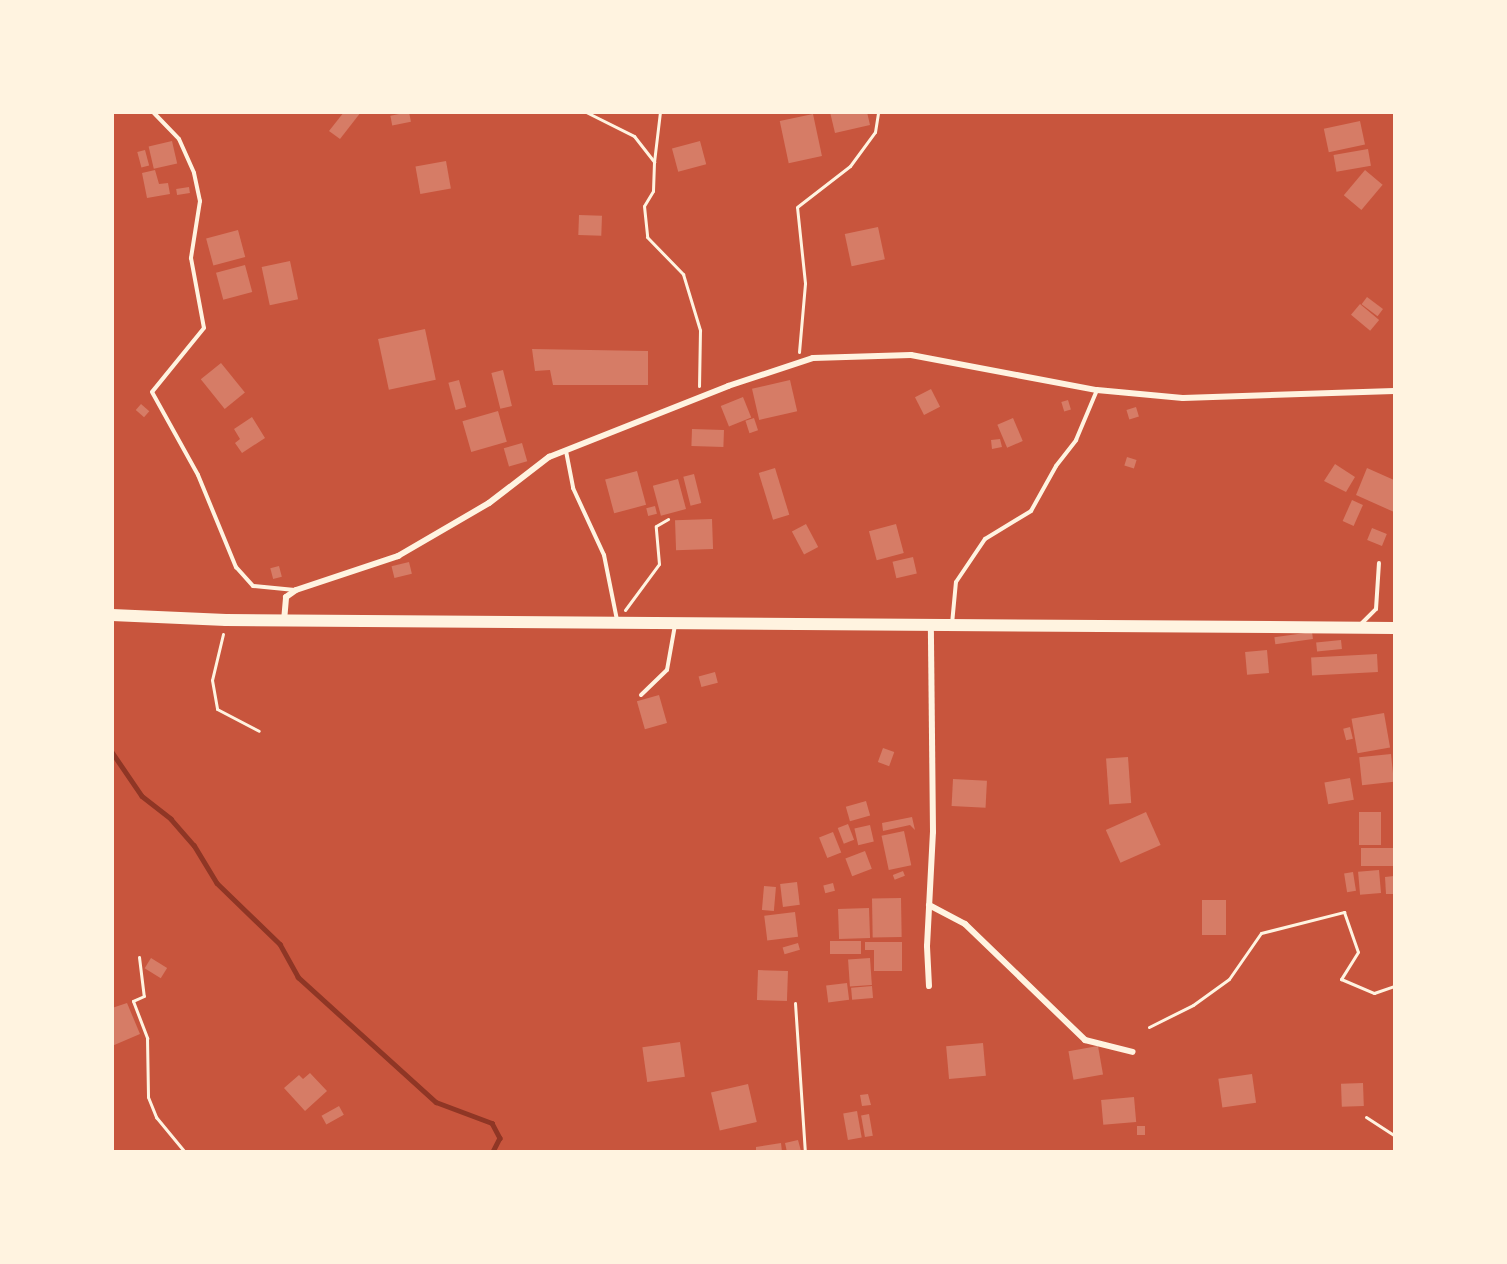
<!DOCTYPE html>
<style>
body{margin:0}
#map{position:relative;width:1507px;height:1264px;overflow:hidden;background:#c8553d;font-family:Karla,sans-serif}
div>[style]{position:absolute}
.stream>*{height:4.5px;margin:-2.25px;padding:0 2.25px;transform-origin:2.25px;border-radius:2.25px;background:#8f3625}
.building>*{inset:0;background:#d67c66;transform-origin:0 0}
.path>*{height:3px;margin:-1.5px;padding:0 1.5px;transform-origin:1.5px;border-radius:1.5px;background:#fff3e0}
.service>*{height:4px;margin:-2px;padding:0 2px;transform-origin:2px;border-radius:2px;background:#fff3e0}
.minor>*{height:6px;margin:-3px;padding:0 3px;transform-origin:3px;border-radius:3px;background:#fff3e0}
.trunk>*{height:12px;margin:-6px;padding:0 6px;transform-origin:6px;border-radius:6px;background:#fff3e0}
span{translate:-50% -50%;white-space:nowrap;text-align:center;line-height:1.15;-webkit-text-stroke:6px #fff3e0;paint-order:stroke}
.frame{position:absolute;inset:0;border:114px solid #fff3e0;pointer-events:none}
</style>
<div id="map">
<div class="stream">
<i style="left:112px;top:752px;width:53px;rotate:55.7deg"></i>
<i style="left:142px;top:796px;width:37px;rotate:38deg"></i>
<i style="left:171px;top:819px;width:35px;rotate:49deg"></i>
<i style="left:194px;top:845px;width:44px;rotate:58.8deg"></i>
<i style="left:217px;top:883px;width:88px;rotate:44.1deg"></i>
<i style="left:280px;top:944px;width:38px;rotate:61deg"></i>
<i style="left:298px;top:977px;width:186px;rotate:42.2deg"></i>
<i style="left:436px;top:1102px;width:60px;rotate:20.6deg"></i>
<i style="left:492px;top:1123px;width:17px;rotate:62deg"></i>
<i style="left:500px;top:1138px;width:16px;rotate:117deg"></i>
</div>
<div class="building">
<i style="clip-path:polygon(344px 112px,361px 112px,340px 139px,329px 131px)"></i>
<i style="left:409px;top:112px;width:10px;height:19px;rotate:79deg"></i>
<i style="clip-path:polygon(830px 112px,867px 112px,870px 125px,835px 133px)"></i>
<i style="left:813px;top:114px;width:43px;height:34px;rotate:78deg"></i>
<i style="left:1360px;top:121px;width:24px;height:37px;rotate:78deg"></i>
<i style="left:172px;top:141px;width:23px;height:24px;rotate:77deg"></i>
<i style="left:700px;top:141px;width:24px;height:29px;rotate:75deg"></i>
<i style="left:1368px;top:149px;width:17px;height:35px;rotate:80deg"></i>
<i style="left:145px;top:150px;width:16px;height:8px;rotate:75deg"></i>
<i style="left:446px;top:161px;width:28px;height:31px;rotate:80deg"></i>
<i style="clip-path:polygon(155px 170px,159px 184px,168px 183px,170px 194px,147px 198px,142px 173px)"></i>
<i style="left:1365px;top:170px;width:23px;height:33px;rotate:40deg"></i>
<i style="left:189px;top:187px;width:6px;height:13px;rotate:81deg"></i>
<i style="left:579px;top:215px;width:23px;height:20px;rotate:2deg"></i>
<i style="left:878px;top:227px;width:33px;height:34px;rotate:78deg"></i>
<i style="left:238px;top:230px;width:28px;height:33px;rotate:75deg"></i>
<i style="left:290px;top:261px;width:39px;height:29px;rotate:78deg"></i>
<i style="left:245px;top:265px;width:28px;height:30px;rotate:75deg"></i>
<i style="left:1367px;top:297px;width:20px;height:9px;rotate:37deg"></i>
<i style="left:1360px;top:304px;width:25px;height:14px;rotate:40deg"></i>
<i style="left:425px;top:329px;width:52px;height:48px;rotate:78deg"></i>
<i style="clip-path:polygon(532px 349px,648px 351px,648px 385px,553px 385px,550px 370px,535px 371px)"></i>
<i style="left:221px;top:363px;width:38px;height:26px;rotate:51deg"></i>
<i style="left:503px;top:370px;width:37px;height:12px;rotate:76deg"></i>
<i style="left:459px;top:380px;width:28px;height:11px;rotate:75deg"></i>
<i style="left:790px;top:380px;width:32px;height:39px;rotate:77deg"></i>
<i style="left:931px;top:389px;width:20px;height:18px;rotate:63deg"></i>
<i style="left:743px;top:397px;width:22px;height:24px;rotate:68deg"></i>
<i style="left:1068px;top:400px;width:10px;height:7px;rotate:73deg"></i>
<i style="left:141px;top:404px;width:11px;height:8px;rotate:41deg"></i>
<i style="left:1136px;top:407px;width:10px;height:10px;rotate:73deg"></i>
<i style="left:498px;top:411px;width:32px;height:37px;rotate:74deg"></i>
<i style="clip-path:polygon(252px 417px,265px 438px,242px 453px,235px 443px,240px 439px,234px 429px)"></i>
<i style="left:754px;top:418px;width:13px;height:9px;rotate:72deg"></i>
<i style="left:1013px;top:418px;width:25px;height:17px;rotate:67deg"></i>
<i style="left:692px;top:429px;width:32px;height:17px;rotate:2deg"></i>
<i style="clip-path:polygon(1000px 439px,1002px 447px,992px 449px,991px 440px)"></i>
<i style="left:522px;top:443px;width:19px;height:19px;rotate:74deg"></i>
<i style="left:1127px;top:457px;width:10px;height:9px;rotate:17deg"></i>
<i style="clip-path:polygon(1335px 464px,1355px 477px,1346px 492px,1324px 481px)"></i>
<i style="left:775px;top:468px;width:49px;height:17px;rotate:73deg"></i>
<i style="clip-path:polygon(1367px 468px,1394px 480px,1394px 512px,1356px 495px)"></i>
<i style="left:637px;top:471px;width:35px;height:33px;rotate:75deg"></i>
<i style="left:694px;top:474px;width:30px;height:11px;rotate:76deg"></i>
<i style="left:678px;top:479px;width:31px;height:26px;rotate:75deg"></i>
<i style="left:1352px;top:500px;width:12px;height:23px;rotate:24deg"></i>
<i style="left:655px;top:506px;width:8px;height:9px;rotate:76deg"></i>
<i style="left:712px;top:519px;width:30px;height:37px;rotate:88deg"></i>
<i style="left:806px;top:524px;width:26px;height:16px;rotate:62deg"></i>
<i style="left:896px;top:524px;width:30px;height:28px;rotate:75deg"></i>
<i style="left:1372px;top:528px;width:16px;height:13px;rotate:22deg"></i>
<i style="left:913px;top:557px;width:17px;height:21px;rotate:77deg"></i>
<i style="left:409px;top:562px;width:12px;height:18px;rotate:76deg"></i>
<i style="left:279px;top:566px;width:11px;height:9px;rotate:75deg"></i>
<i style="left:1312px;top:632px;width:7px;height:38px;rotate:82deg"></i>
<i style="left:1341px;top:640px;width:9px;height:25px;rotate:84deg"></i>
<i style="left:1267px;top:650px;width:23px;height:22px;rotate:85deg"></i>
<i style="left:1377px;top:654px;width:18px;height:66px;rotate:87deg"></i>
<i style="left:715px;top:672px;width:11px;height:17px;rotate:75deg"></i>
<i style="left:659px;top:695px;width:29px;height:23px;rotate:74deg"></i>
<i style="left:1384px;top:713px;width:35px;height:33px;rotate:80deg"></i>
<i style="left:1350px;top:727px;width:12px;height:7px;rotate:76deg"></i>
<i style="left:883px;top:748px;width:12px;height:15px;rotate:20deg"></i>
<i style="left:1391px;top:754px;width:28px;height:32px;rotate:84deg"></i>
<i style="left:1128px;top:757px;width:46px;height:22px;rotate:86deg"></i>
<i style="left:1350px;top:778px;width:22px;height:26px;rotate:80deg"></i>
<i style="left:953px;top:779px;width:34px;height:27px;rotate:3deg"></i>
<i style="left:866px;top:801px;width:15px;height:21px;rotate:74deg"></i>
<i style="left:1146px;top:812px;width:36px;height:44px;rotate:66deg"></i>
<i style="left:1381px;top:812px;width:33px;height:22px;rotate:90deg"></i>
<i style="clip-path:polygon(912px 817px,915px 830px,910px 825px,883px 831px,882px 823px)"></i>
<i style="left:848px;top:824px;width:17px;height:11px;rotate:69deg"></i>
<i style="left:870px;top:825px;width:17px;height:16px;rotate:77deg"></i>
<i style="left:904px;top:831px;width:35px;height:23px;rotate:78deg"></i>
<i style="left:833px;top:832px;width:22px;height:15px;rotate:68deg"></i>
<i style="left:1394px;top:848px;width:18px;height:33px;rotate:90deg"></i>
<i style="left:865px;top:851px;width:19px;height:21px;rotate:69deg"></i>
<i style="left:1379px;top:870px;width:23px;height:21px;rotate:85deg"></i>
<i style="left:903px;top:871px;width:5px;height:11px;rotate:68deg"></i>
<i style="left:1353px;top:872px;width:19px;height:9px;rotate:81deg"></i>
<i style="clip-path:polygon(1394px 876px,1394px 894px,1386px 894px,1385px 877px)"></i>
<i style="left:797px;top:882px;width:23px;height:17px;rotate:83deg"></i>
<i style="left:833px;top:883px;width:8px;height:10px;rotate:76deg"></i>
<i style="left:764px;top:886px;width:12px;height:24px;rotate:5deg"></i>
<i style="left:901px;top:898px;width:39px;height:29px;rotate:89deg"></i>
<i style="left:1202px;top:900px;width:24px;height:35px"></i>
<i style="left:869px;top:908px;width:30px;height:31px;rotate:88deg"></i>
<i style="left:795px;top:912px;width:25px;height:31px;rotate:83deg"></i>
<i style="left:861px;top:941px;width:13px;height:31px;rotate:90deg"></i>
<i style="clip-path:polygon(865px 942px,902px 942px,902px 971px,874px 971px,874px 950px,865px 950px)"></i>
<i style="left:798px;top:943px;width:7px;height:16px;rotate:74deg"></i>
<i style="left:151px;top:958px;width:19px;height:12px;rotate:32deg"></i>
<i style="left:870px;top:958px;width:27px;height:22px;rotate:86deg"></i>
<i style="left:758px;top:970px;width:30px;height:30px;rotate:2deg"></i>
<i style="left:847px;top:983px;width:17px;height:21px;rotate:83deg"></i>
<i style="left:872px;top:986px;width:12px;height:21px;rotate:85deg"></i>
<i style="clip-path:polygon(127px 1003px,140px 1034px,112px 1046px,112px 1008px)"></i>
<i style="left:680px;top:1042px;width:35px;height:38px;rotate:82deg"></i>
<i style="left:983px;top:1043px;width:33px;height:37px;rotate:85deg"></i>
<i style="left:1098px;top:1046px;width:29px;height:30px;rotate:80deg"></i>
<i style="clip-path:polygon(310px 1073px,327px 1091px,305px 1111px,284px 1088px,299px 1075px,303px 1079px)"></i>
<i style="left:1252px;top:1074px;width:29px;height:34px;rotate:82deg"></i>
<i style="left:1363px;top:1083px;width:23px;height:22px;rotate:88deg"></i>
<i style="left:748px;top:1084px;width:39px;height:38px;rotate:77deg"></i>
<i style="clip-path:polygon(868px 1094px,871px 1105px,862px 1106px,860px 1095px)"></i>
<i style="left:1134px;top:1097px;width:25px;height:33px;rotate:85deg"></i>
<i style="left:339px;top:1106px;width:10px;height:20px;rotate:61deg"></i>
<i style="left:857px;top:1111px;width:27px;height:14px;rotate:80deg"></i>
<i style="left:869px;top:1114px;width:22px;height:8px;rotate:80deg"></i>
<i style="left:1137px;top:1126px;width:8px;height:9px"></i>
<i style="clip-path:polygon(798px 1140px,801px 1151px,787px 1152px,785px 1143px)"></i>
<i style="clip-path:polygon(781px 1143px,782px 1152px,756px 1152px,756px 1147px)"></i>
</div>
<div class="path">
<i style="left:586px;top:112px;width:54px;rotate:26.6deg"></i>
<i style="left:634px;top:136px;width:33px;rotate:52deg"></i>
<i style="left:654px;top:162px;width:29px;rotate:92deg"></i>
<i style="left:653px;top:191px;width:17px;rotate:121deg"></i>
<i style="left:644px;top:206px;width:31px;rotate:84deg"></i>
<i style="left:647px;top:237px;width:52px;rotate:45.8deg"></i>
<i style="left:683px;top:274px;width:59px;rotate:73.1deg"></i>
<i style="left:700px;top:330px;width:56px;rotate:91deg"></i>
<i style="left:654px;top:162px;width:50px;rotate:-83.2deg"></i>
<i style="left:799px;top:352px;width:69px;rotate:-85deg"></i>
<i style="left:805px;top:283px;width:76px;rotate:-96deg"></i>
<i style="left:797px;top:207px;width:67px;rotate:-37.7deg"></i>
<i style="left:850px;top:166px;width:42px;rotate:-53.7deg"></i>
<i style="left:875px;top:132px;width:20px;rotate:-81deg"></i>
<i style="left:625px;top:610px;width:57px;rotate:-53.5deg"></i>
<i style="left:659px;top:564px;width:38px;rotate:-95deg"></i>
<i style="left:656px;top:526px;width:14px;rotate:-30deg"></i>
<i style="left:223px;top:634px;width:47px;rotate:103.4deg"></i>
<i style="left:212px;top:680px;width:29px;rotate:80deg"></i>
<i style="left:217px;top:709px;width:47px;rotate:27.6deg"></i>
<i style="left:139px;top:957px;width:39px;rotate:83deg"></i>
<i style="left:144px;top:996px;width:12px;rotate:156deg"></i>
<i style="left:133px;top:1001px;width:40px;rotate:69deg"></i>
<i style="left:147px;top:1038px;width:59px;rotate:89deg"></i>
<i style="left:148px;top:1097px;width:22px;rotate:68deg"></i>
<i style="left:156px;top:1117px;width:45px;rotate:50.4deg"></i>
<i style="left:795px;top:1003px;width:149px;rotate:86.2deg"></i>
<i style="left:1149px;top:1027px;width:49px;rotate:-26.6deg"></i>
<i style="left:1193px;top:1005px;width:44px;rotate:-35.8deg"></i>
<i style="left:1229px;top:979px;width:56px;rotate:-55.2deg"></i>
<i style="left:1261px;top:933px;width:86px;rotate:-14.2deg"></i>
<i style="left:1344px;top:912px;width:42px;rotate:70.7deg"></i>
<i style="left:1358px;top:952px;width:32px;rotate:122deg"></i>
<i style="left:1341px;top:979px;width:36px;rotate:23deg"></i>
<i style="left:1374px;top:993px;width:21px;rotate:-19deg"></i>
<i style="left:1366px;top:1117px;width:33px;rotate:33deg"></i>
</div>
<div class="service">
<i style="left:153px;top:112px;width:37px;rotate:46deg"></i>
<i style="left:179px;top:139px;width:37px;rotate:66deg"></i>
<i style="left:194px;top:173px;width:29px;rotate:78deg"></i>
<i style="left:200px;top:201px;width:58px;rotate:99deg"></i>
<i style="left:191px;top:258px;width:71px;rotate:79.5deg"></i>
<i style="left:204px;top:328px;width:82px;rotate:129.1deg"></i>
<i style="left:152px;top:392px;width:95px;rotate:61deg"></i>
<i style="left:198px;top:475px;width:100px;rotate:67.6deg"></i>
<i style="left:236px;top:567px;width:25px;rotate:48deg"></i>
<i style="left:253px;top:586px;width:42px;rotate:5.4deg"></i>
<i style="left:566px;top:451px;width:38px;rotate:79deg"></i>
<i style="left:573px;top:488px;width:74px;rotate:65.2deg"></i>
<i style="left:604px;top:555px;width:66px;rotate:78.7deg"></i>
<i style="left:952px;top:624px;width:42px;rotate:-84.6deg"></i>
<i style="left:956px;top:582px;width:52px;rotate:-56deg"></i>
<i style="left:985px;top:539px;width:54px;rotate:-31.3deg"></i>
<i style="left:1031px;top:511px;width:51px;rotate:-60.9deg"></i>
<i style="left:1056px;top:466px;width:33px;rotate:-52deg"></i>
<i style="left:1076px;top:440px;width:54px;rotate:-67.2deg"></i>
<i style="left:1361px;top:624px;width:21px;rotate:-45deg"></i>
<i style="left:1376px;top:609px;width:46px;rotate:-86.3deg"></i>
<i style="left:641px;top:695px;width:36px;rotate:-44deg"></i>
<i style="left:667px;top:670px;width:46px;rotate:-79.9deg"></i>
</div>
<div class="minor">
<i style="left:284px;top:621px;width:24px;rotate:-85deg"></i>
<i style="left:286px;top:597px;width:12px;rotate:-35deg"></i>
<i style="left:296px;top:590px;width:108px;rotate:-18.4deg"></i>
<i style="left:398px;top:556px;width:105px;rotate:-30.2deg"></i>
<i style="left:489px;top:503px;width:76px;rotate:-37.5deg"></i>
<i style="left:549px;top:457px;width:193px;rotate:-21.6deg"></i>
<i style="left:728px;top:386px;width:89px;rotate:-18.2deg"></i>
<i style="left:813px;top:358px;width:98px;rotate:-1.8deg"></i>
<i style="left:911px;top:355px;width:189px;rotate:10.7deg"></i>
<i style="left:1097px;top:390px;width:86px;rotate:5.3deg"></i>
<i style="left:1183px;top:398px;width:211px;rotate:-1.9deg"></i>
<i style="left:929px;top:905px;width:41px;rotate:27.8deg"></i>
<i style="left:965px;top:924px;width:167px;rotate:44deg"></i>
<i style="left:1085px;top:1040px;width:49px;rotate:14deg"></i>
<i style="left:929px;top:986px;width:40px;rotate:-92.9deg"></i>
<i style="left:927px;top:946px;width:114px;rotate:-87deg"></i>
<i style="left:933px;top:832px;width:207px;rotate:-90.6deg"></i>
</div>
<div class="trunk">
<i style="left:112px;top:615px;width:114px;rotate:2.5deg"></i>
<i style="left:226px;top:620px;width:1168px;rotate:0.39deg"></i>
</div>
<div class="frame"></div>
</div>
